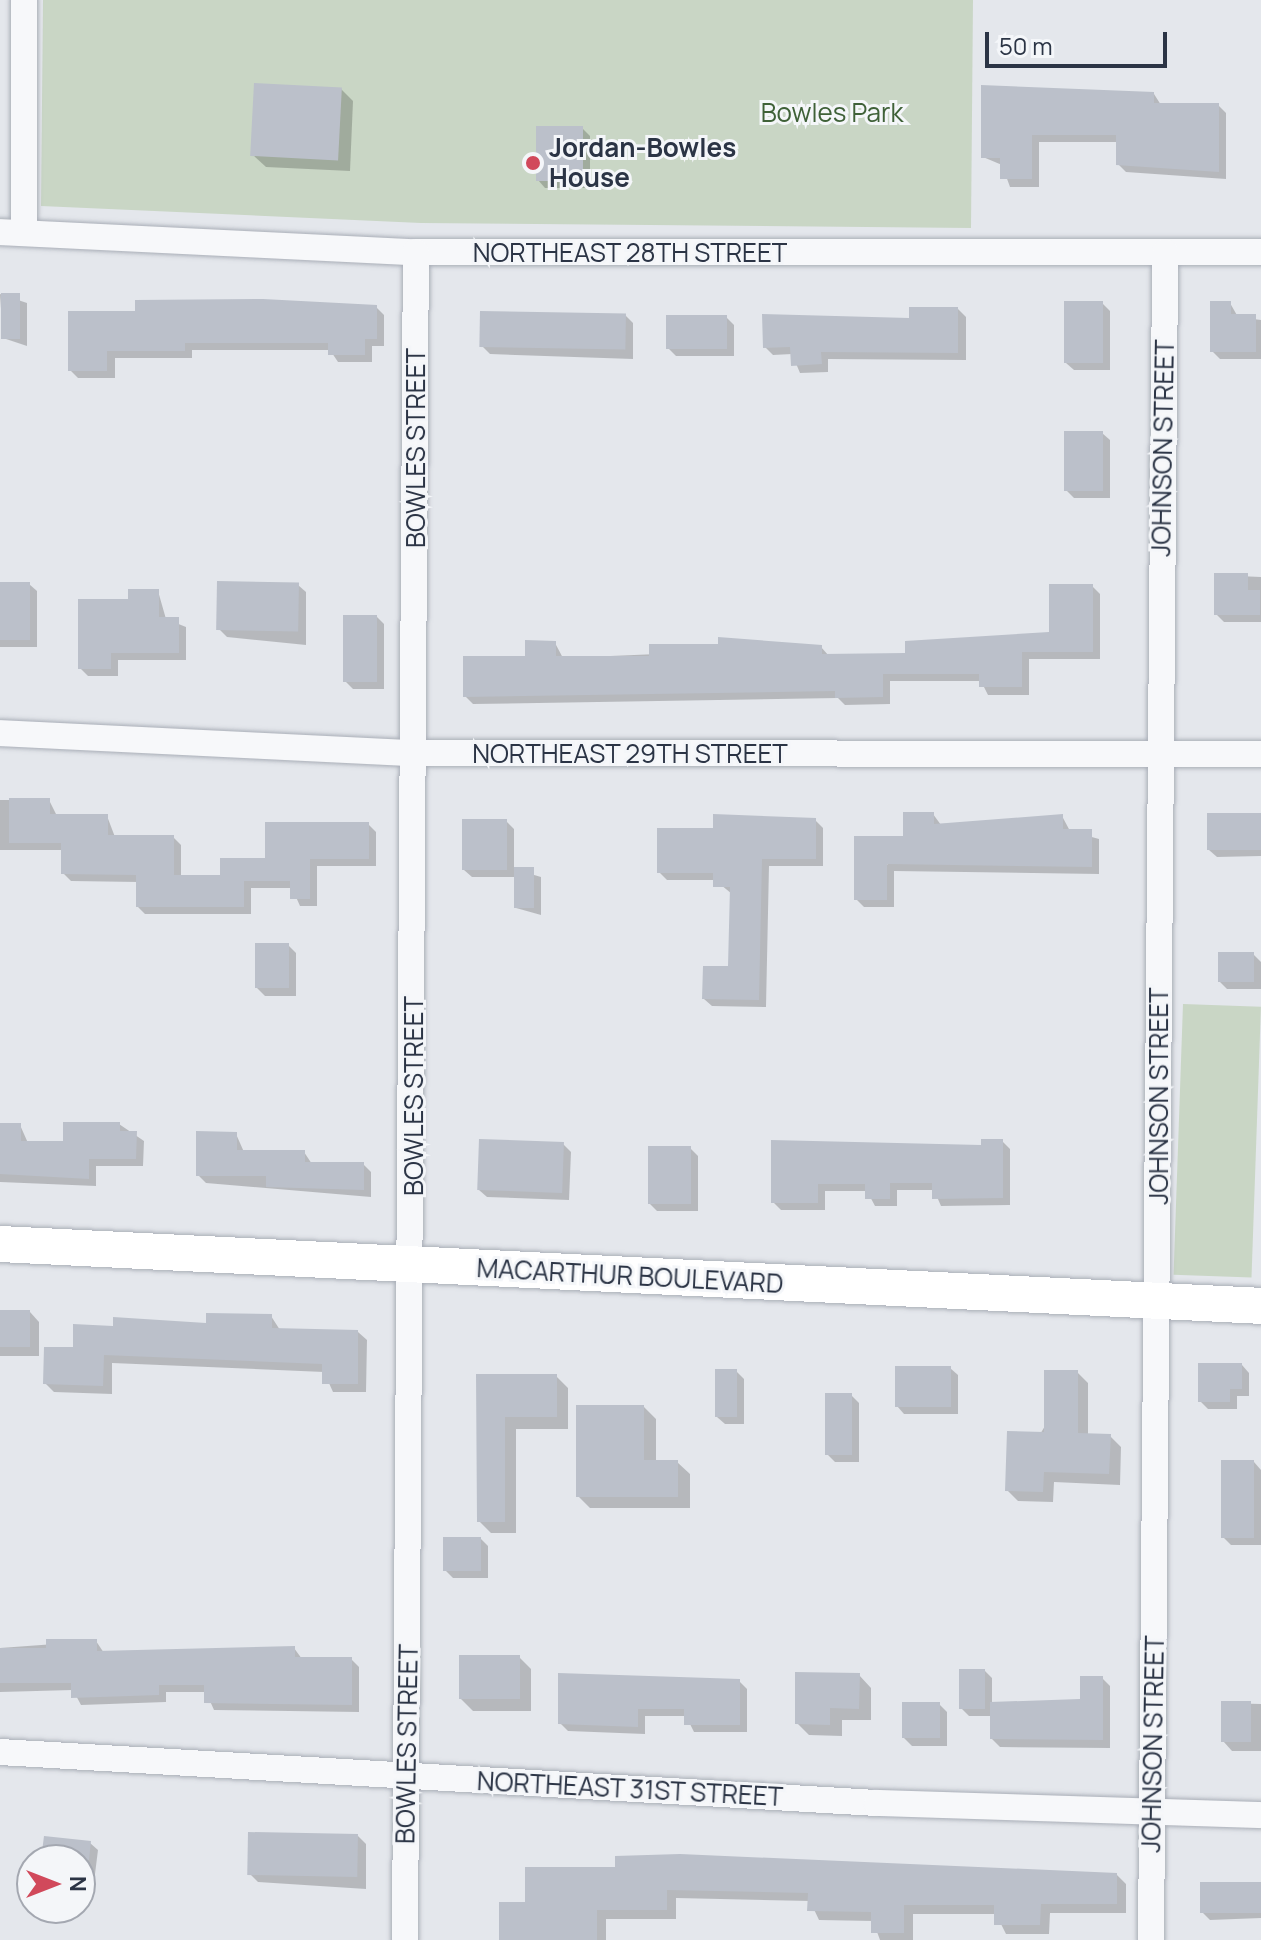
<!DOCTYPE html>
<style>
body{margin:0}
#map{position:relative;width:1261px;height:1940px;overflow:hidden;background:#e4e7ec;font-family:Manrope,sans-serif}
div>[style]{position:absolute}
.green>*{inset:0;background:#c9d6c5;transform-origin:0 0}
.shadow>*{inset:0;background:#0003}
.building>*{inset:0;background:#bbc0ca;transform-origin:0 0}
.roads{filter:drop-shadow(0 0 2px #a9aeb7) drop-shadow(0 0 2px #a9aeb7)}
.street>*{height:26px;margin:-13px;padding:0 13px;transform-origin:13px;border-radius:13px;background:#f7f8fa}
.secondary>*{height:36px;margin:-18px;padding:0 18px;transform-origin:18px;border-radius:18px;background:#fff}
.dots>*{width:22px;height:22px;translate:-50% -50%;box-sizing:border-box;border:4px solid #f4f6f9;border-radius:50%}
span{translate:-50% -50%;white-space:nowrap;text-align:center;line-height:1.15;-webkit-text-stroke:6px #f4f6f9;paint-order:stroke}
.park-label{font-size:26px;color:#3f6138}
.poi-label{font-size:26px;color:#2b3445;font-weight:700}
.left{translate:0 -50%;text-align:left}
.street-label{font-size:26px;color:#2b3445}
.north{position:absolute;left:16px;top:1844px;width:80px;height:80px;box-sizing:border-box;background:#f4f6f9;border:2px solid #a4a8b1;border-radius:50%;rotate:90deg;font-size:22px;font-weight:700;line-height:32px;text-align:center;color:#2b3445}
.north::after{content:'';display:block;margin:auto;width:28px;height:36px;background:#d1495b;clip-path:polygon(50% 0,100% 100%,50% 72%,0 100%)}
.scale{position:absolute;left:985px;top:32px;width:182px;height:36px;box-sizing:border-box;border:4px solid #2b3445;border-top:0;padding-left:10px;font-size:24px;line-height:28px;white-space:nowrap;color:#2b3445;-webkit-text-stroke:6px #f4f6f9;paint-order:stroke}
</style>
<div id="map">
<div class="green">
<i style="clip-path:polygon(43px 0,973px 0,971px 228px,421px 223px,41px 206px)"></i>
<i style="left:1183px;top:1004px;width:78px;height:271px;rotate:2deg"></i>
</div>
<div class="shadow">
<i style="clip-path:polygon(983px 87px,1154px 94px,1161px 105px,1218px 105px,1226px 113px,1226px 179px,1126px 172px,1118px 164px,1118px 142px,1039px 142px,1039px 187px,1010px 187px,1002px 165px,983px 157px)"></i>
<i style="clip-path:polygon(341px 89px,353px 101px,350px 171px,266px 167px,253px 155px)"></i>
<i style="clip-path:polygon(582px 128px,590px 136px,590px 188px,545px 188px,538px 180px)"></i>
<i style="clip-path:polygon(0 294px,27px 303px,27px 346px,3px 338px)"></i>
<i style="clip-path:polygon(1102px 303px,1110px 311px,1110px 370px,1074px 370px,1066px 363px)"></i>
<i style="clip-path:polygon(1230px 303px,1238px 317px,1261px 320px,1261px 359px,1220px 359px,1212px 351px)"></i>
<i style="clip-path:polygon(376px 307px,384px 315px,384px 346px,372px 346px,372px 362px,338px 362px,330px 350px,192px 350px,192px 358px,115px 358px,115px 378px,78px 378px,70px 370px,70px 313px)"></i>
<i style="clip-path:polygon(958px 309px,966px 317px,966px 360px,828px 359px,828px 372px,800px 373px,792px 354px,773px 355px,765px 347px)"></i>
<i style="clip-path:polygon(625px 315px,633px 323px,633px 359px,490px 354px,482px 346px)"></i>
<i style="clip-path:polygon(726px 317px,734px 325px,734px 356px,676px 356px,668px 348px)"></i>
<i style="clip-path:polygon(1102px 433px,1110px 440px,1110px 498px,1074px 498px,1066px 490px)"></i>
<i style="clip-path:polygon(1216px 575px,1261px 577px,1261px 622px,1224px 622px,1216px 614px)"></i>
<i style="clip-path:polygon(0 584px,29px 584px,37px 591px,37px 647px,0 647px)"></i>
<i style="clip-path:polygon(298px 585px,306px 592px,306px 645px,227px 637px,219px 629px)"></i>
<i style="clip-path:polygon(1092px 586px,1100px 594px,1100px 659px,1029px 659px,1029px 695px,988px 695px,981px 681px,890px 681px,890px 704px,845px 705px,838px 698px,473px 704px,465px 696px,555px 643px,563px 658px,821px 647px,829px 656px,907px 655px,1051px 634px)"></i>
<i style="clip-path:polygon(158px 591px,166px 619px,186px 627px,186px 660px,118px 660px,118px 676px,88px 676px,80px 668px,130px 601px)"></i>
<i style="clip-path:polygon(377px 617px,384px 624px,384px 689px,353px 689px,345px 681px)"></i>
<i style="clip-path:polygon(0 800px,49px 800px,57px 816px,107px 816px,115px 837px,173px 837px,181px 845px,181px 877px,222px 877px,368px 824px,376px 832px,376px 866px,317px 866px,317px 906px,300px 906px,292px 888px,251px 888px,251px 914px,145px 914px,138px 907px,138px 882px,71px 881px,63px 873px,63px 850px,0 850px)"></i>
<i style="clip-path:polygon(933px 814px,941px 825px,1062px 816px,1070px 831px,1099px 839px,1099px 874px,894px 871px,894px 907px,864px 907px,856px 899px)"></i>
<i style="clip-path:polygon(1261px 816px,1261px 856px,1217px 857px,1209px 850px)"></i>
<i style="clip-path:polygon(815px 820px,823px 828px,823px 866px,769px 866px,766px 1007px,712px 1006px,704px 999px,730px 968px,732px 894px,715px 880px,667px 880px,659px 872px,715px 830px)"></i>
<i style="clip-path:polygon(506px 821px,514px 829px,514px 869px,541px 877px,541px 915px,516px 908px,516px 877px,472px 877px,464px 870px)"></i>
<i style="clip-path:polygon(288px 945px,296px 953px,296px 996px,265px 996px,257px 988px)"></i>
<i style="clip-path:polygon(1253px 954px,1261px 962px,1261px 989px,1227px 989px,1220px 982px)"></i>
<i style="clip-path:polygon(0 1124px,20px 1125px,28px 1143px,65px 1143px,119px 1124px,144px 1141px,143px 1166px,96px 1166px,96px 1186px,0 1182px)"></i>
<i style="clip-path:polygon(236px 1134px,244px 1152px,304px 1152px,312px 1164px,363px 1164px,371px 1172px,371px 1197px,206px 1183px,198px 1175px)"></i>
<i style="clip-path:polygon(1002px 1141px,1010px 1149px,1010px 1205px,941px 1206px,934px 1190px,897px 1190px,897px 1206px,875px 1206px,867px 1191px,825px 1191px,825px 1210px,781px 1210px,773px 1202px,773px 1142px,983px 1147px)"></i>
<i style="clip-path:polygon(563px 1144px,571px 1152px,569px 1200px,487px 1197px,479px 1190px)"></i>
<i style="clip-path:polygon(690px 1148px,698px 1156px,698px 1211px,657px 1211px,649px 1203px)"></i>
<i style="clip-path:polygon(0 1311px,30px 1312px,39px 1322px,39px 1356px,0 1356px)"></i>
<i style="clip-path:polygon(271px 1316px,280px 1330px,358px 1332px,367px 1340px,366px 1392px,333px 1392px,324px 1372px,112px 1363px,112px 1394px,54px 1392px,45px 1383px,75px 1349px)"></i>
<i style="clip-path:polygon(1242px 1365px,1249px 1373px,1249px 1396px,1237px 1396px,1237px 1409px,1208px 1409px,1200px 1401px)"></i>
<i style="clip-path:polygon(950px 1368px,958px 1375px,958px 1414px,904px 1414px,897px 1406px)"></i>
<i style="clip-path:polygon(736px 1371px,744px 1379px,744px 1424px,725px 1424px,717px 1417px)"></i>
<i style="clip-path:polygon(1077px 1372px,1088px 1383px,1088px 1436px,1110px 1436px,1121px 1447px,1120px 1485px,1054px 1482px,1053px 1502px,1018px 1501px,1007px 1490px)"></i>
<i style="clip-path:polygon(478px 1376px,556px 1376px,568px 1388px,568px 1429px,516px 1429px,516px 1533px,491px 1533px,479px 1521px)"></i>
<i style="clip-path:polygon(851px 1395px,859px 1403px,859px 1462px,835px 1462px,827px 1454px)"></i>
<i style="clip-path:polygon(644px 1407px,656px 1419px,656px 1462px,677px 1462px,690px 1474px,690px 1508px,590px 1508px,578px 1496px)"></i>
<i style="clip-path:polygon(1254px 1462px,1261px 1470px,1261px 1545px,1231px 1545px,1223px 1537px)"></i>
<i style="clip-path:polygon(481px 1539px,488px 1546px,488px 1578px,453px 1578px,445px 1570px)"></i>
<i style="clip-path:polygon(96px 1641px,104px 1653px,294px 1648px,302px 1659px,351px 1659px,359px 1667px,359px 1712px,214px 1710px,206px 1692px,166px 1692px,166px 1702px,81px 1705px,73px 1690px,0 1692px,0 1648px)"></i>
<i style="clip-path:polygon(519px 1657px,531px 1669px,531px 1711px,473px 1711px,461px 1699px)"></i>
<i style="clip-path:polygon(985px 1671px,992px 1678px,992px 1704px,1082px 1701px,1102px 1678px,1110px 1686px,1110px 1748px,1000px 1747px,992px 1739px,992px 1716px,969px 1716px,961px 1708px)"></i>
<i style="clip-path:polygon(859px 1675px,871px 1688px,871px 1720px,842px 1720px,842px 1736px,809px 1735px,797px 1723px)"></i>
<i style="clip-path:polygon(739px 1681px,747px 1689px,747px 1732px,694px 1732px,686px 1716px,645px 1716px,645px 1734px,568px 1731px,560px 1723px)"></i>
<i style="clip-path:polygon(1223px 1703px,1261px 1704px,1261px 1751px,1232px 1751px,1223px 1741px)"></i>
<i style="clip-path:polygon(939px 1704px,947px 1712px,947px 1746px,912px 1746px,904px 1738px)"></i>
<i style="clip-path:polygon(358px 1836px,366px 1844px,366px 1889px,258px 1882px,250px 1874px)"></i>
<i style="clip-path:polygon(90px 1843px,98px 1850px,93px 1890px,80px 1889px,80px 1860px,43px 1860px)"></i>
<i style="clip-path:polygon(527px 1869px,1116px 1874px,1126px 1884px,1126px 1913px,1050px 1913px,1049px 1934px,1006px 1934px,996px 1914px,913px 1914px,913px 1940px,880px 1940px,873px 1921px,819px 1920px,810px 1901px,676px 1898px,676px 1919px,606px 1919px,606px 1940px,501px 1940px,527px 1904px)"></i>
<i style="clip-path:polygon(1261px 1884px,1261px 1918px,1210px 1920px,1202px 1912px)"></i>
</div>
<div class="building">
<i style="left:254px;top:83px;width:88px;height:73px;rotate:3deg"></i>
<i style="clip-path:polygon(981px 85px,1154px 92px,1154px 103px,1219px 103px,1219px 172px,1116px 165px,1116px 135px,1032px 135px,1032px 179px,1000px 179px,1000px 158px,981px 158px)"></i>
<i style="left:536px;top:126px;width:47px;height:55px"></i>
<i style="left:1px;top:293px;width:19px;height:46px"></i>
<i style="clip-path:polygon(263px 299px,377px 305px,377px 339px,365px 339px,365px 355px,328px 355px,328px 343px,185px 343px,185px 351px,107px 351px,107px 371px,68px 371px,68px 311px,135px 311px,135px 300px)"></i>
<i style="left:1064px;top:301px;width:39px;height:62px"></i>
<i style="clip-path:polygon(1210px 301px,1231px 301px,1231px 314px,1256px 314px,1256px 352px,1210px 352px)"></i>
<i style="clip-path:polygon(909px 307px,958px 307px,958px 353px,821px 352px,822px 364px,791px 366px,790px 347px,763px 348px,762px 314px,909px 318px)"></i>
<i style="left:480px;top:311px;width:146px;height:36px;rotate:1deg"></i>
<i style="left:666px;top:315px;width:61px;height:34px"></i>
<i style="left:1064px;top:431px;width:39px;height:60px"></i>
<i style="clip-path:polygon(1214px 573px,1248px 573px,1248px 590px,1260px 590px,1260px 615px,1214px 615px)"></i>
<i style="left:217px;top:581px;width:82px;height:49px;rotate:1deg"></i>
<i style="left:0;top:582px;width:30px;height:58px"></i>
<i style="clip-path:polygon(1049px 584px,1093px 584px,1093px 652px,1022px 652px,1022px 687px,979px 687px,979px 674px,883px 674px,883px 697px,835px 698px,835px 691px,463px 697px,463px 656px,525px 656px,525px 640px,556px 641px,556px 656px,649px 656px,649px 644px,718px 644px,718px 637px,822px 645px,822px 654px,905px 653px,905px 641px,1049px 632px)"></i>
<i style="clip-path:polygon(128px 589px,159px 589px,159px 617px,179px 617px,179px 653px,111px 653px,111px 669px,78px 669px,78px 599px,128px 599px)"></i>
<i style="left:343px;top:615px;width:34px;height:67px"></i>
<i style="clip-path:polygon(9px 798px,50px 798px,50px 814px,108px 814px,108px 835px,174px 835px,174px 875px,220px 875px,220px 858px,265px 858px,265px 822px,369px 822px,369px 859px,310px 859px,310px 899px,290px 899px,290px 881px,244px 881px,244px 907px,136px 907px,136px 875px,61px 874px,61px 843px,9px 843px)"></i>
<i style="clip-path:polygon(903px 812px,934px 812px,934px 824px,1063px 814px,1063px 829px,1092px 829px,1092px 867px,887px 864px,887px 900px,854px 900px,854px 836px,903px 836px)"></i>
<i style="left:1207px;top:813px;width:54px;height:37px"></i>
<i style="clip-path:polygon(713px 814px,816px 818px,816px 859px,762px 859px,759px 1000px,702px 999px,703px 966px,728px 966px,730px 887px,713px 887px,713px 873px,657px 873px,657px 828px,713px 828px)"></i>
<i style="left:462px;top:819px;width:45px;height:51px"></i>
<i style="left:514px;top:867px;width:20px;height:41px"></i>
<i style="left:255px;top:943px;width:34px;height:45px"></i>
<i style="left:1218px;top:952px;width:36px;height:30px"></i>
<i style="clip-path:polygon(63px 1122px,120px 1122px,120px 1131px,137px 1131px,136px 1159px,89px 1159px,89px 1179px,0 1174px,0 1123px,21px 1123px,21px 1141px,63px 1141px)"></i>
<i style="clip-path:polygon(196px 1131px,237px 1132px,237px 1150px,305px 1150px,305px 1162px,364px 1162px,364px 1190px,266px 1187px,266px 1176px,196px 1176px)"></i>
<i style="left:479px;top:1139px;width:85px;height:51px;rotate:2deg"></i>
<i style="clip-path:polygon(981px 1139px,1003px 1139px,1003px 1198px,932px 1199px,932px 1183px,890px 1183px,890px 1199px,865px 1199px,865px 1184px,818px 1184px,818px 1203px,771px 1203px,771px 1140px,981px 1145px)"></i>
<i style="left:648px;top:1146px;width:43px;height:58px"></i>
<i style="left:0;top:1310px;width:30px;height:37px"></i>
<i style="clip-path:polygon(206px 1313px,272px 1314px,272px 1328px,358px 1330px,358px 1384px,322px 1384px,322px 1364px,104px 1355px,103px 1386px,43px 1384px,44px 1347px,73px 1347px,73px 1324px,113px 1326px,113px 1317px,206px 1323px)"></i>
<i style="clip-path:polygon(1198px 1363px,1242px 1363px,1242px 1389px,1230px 1389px,1230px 1402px,1198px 1402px)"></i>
<i style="left:895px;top:1366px;width:56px;height:41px"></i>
<i style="left:715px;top:1369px;width:22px;height:48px"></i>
<i style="clip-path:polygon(1044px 1370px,1078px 1370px,1078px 1433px,1111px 1434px,1109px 1474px,1044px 1472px,1043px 1492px,1005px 1491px,1007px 1431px,1044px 1432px)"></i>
<i style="clip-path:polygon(476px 1374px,557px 1374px,557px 1417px,505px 1417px,505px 1522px,477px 1522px)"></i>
<i style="left:825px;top:1393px;width:27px;height:62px"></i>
<i style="clip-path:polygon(576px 1405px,644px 1405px,644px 1460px,678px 1460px,678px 1497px,576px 1497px)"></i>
<i style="left:1221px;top:1460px;width:33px;height:78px"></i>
<i style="left:443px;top:1537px;width:38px;height:34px"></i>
<i style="clip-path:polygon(46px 1639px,97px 1639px,97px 1651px,295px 1646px,295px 1657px,352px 1657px,352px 1705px,204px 1703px,204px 1685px,159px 1685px,159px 1695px,71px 1698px,71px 1683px,0 1683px,0 1648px,46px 1648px)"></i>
<i style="left:459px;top:1655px;width:61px;height:44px"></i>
<i style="left:959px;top:1669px;width:26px;height:40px"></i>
<i style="clip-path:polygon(795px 1672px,860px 1673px,859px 1709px,830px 1708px,830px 1725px,795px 1724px)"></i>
<i style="clip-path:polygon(558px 1673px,740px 1679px,740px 1725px,684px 1725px,684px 1709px,638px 1709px,638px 1727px,558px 1724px)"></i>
<i style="clip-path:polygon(1080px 1676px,1103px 1676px,1103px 1740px,990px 1739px,990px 1702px,1080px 1699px)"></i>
<i style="left:1221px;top:1701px;width:30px;height:41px"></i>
<i style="left:902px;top:1702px;width:38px;height:36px"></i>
<i style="left:248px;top:1832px;width:110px;height:43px;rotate:1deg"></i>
<i style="clip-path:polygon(44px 1836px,91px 1841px,89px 1860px,41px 1860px)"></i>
<i style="clip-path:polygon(680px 1854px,1117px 1873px,1117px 1904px,1041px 1904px,1040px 1925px,994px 1925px,994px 1905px,904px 1905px,904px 1933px,871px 1933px,871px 1912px,807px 1911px,808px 1893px,667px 1890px,667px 1910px,597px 1910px,597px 1940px,499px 1940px,499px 1902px,525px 1902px,525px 1867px,615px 1867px,615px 1856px)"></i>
<i style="left:1200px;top:1882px;width:61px;height:31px"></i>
</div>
<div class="roads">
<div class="street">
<i style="left:0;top:232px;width:416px;rotate:2.8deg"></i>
<i style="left:416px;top:252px;width:845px"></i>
<i style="left:24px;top:233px;width:233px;rotate:-90deg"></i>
<i style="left:0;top:733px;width:416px;rotate:2.8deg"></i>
<i style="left:416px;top:753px;width:845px;rotate:0.07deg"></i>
<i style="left:0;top:1752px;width:878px;rotate:3.33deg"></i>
<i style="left:877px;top:1803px;width:384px;rotate:1.8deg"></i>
<i style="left:405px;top:1940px;width:1688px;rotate:-89.63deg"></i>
<i style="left:1151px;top:1940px;width:1688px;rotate:-89.52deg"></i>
</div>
<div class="secondary">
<i style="left:0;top:1244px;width:1263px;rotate:2.81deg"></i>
</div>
</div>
<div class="dots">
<i style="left:533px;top:163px;background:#d1495b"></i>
</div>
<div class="park-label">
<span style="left:832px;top:113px">Bowles Park</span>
</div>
<div class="poi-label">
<span class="left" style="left:549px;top:163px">Jordan-Bowles<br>House</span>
</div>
<div class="street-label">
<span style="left:630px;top:253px">NORTHEAST 28TH STREET</span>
<span style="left:416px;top:448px;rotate:-90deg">BOWLES STREET</span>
<span style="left:1163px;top:448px;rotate:-89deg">JOHNSON STREET</span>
<span style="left:630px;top:754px">NORTHEAST 29TH STREET</span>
<span style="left:414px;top:1096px;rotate:-90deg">BOWLES STREET</span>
<span style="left:1159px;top:1096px;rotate:-90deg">JOHNSON STREET</span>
<span style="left:630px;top:1276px;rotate:3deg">MACARTHUR BOULEVARD</span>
<span style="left:407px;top:1744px;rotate:-89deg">BOWLES STREET</span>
<span style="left:1153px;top:1744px;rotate:-89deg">JOHNSON STREET</span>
<span style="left:630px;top:1789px;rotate:3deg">NORTHEAST 31ST STREET</span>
</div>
<div class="north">N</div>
<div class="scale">50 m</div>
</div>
